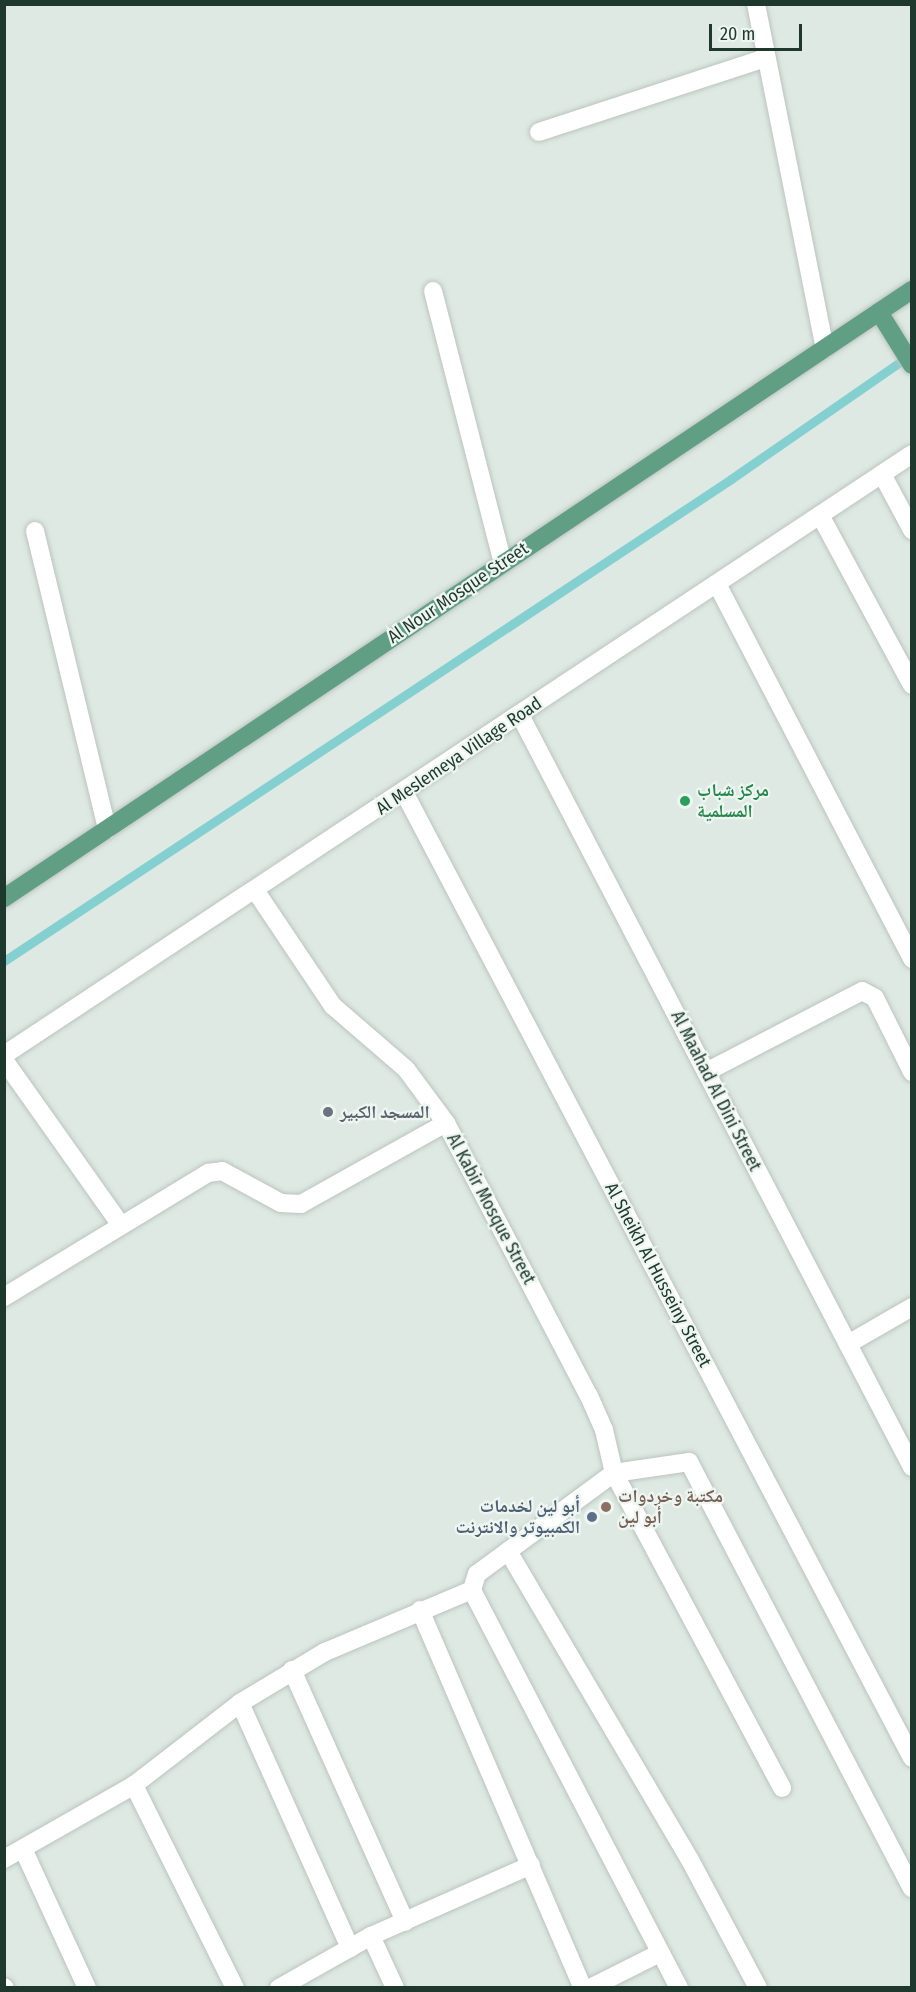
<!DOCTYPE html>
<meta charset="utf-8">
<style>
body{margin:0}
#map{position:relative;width:916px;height:1992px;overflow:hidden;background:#dde9e2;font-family:"Fira Sans Condensed","Noto Naskh Arabic",sans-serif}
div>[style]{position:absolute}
.stream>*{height:9px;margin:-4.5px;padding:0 4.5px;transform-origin:4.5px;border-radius:4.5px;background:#84cfcf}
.roads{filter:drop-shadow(0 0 2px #bcc3c0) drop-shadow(0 0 2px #bcc3c0)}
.minor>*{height:18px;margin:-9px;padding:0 9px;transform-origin:9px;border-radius:9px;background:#fff}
.major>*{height:18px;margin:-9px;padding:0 9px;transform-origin:9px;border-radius:9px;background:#619f85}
.dots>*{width:16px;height:16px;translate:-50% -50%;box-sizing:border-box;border:3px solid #edf6f0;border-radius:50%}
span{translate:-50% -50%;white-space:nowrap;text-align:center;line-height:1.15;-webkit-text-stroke:4.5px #edf6f0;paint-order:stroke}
.street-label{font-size:18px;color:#1f382d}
.leisure-label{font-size:18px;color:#27864d;font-weight:700}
.left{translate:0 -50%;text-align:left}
.worship-label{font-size:18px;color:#5b616d;font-weight:700}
.education-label{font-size:18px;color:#785e54;font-weight:700}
.service-label{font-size:18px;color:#4e5e75;font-weight:700}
.right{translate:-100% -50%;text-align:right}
.frame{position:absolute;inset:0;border:6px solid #1f382d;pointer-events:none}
.scale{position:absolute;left:709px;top:24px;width:93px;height:27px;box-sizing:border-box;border:3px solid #1f382d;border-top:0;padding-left:8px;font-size:18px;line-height:21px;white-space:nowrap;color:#1f382d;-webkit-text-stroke:4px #edf6f0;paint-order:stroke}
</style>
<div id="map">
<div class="stream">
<i style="left:4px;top:961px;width:872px;rotate:-33.54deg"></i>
<i style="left:731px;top:479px;width:218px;rotate:-34.7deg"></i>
</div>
<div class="roads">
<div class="minor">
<i style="left:756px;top:4px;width:351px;rotate:78.7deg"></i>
<i style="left:539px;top:132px;width:239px;rotate:-18.1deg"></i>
<i style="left:433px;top:291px;width:281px;rotate:75.6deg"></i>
<i style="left:882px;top:474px;width:64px;rotate:61.8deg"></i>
<i style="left:820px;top:515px;width:193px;rotate:61.6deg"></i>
<i style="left:35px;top:531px;width:307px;rotate:76.4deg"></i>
<i style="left:717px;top:584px;width:423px;rotate:62.5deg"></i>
<i style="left:520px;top:715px;width:848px;rotate:62.47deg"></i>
<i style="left:404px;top:792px;width:1091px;rotate:62.26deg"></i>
<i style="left:255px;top:890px;width:140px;rotate:56.1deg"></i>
<i style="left:333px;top:1006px;width:96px;rotate:40.8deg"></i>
<i style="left:406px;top:1069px;width:67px;rotate:53.5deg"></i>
<i style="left:446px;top:1123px;width:308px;rotate:62.4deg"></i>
<i style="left:589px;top:1396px;width:37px;rotate:66deg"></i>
<i style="left:604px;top:1430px;width:44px;rotate:76.9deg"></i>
<i style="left:614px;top:1473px;width:357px;rotate:61.9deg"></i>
<i style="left:4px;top:1055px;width:1089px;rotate:-33.5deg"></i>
<i style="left:4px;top:1060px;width:201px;rotate:54.7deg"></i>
<i style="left:706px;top:1072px;width:176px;rotate:-27.4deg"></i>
<i style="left:862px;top:991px;width:15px;rotate:28deg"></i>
<i style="left:875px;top:998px;width:83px;rotate:63.4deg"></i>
<i style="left:4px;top:1297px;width:239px;rotate:-31.3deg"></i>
<i style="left:208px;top:1173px;width:14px;rotate:-8deg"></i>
<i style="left:222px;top:1171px;width:67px;rotate:28.5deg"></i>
<i style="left:281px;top:1203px;width:20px;rotate:3deg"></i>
<i style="left:301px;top:1204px;width:166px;rotate:-29.2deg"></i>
<i style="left:848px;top:1344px;width:74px;rotate:-30deg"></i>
<i style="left:508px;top:1551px;width:359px;rotate:59.5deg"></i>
<i style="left:690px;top:1860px;width:145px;rotate:62deg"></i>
<i style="left:420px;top:1610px;width:412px;rotate:66.7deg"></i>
<i style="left:292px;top:1670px;width:276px;rotate:65.8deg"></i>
<i style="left:240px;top:1703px;width:99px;rotate:-31deg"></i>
<i style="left:325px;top:1652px;width:160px;rotate:-22.9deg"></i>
<i style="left:24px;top:1851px;width:151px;rotate:65.3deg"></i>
<i style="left:4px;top:1859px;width:150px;rotate:-29.6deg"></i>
<i style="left:371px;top:1936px;width:57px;rotate:65.2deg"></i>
<i style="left:4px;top:1987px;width:1px;rotate:45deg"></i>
<i style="left:235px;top:1988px;width:227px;rotate:-116.5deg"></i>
<i style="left:134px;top:1785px;width:134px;rotate:-37.7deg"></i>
<i style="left:240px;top:1703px;width:269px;rotate:65.8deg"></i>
<i style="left:279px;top:1988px;width:106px;rotate:-29.5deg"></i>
<i style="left:371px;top:1936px;width:175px;rotate:-23.9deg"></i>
<i style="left:590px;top:1988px;width:78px;rotate:-26.6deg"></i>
<i style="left:679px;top:1988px;width:449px;rotate:-117.5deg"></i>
<i style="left:472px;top:1590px;width:17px;rotate:-73deg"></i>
<i style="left:477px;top:1574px;width:170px;rotate:-36.4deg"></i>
<i style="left:614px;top:1473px;width:76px;rotate:-8.3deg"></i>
<i style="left:689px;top:1462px;width:481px;rotate:62.4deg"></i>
</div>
<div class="major">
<i style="left:879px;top:312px;width:62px;rotate:58.1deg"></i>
<i style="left:4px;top:898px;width:1093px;rotate:-33.81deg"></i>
</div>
</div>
<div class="dots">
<i style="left:685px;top:801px;background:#2e9e5b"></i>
<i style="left:328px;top:1112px;background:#6b7280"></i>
<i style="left:606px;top:1507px;background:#8d6e63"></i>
<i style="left:592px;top:1517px;background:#5c6f8a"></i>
</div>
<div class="street-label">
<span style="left:458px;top:593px;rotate:-34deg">Al Nour Mosque Street</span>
<span style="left:459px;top:756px;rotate:-34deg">Al Meslemeya Village Road</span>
<span style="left:716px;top:1091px;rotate:63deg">Al Maahad Al Dini Street</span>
<span style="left:491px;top:1209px;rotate:62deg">Al Kabir Mosque Street</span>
<span style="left:658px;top:1275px;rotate:62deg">Al Sheikh Al Husseiny Street</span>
</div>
<div class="leisure-label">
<span class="left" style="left:697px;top:801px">مركز شباب<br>المسلمية</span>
</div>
<div class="worship-label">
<span class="left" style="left:340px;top:1112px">المسجد الكبير</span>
</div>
<div class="education-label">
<span class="left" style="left:618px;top:1507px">مكتبة وخردوات<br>أبو لين</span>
</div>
<div class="service-label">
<span class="right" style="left:580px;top:1517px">أبو لين لخدمات<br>الكمبيوتر والانترنت</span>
</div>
<div class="frame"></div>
<div class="scale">20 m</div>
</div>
